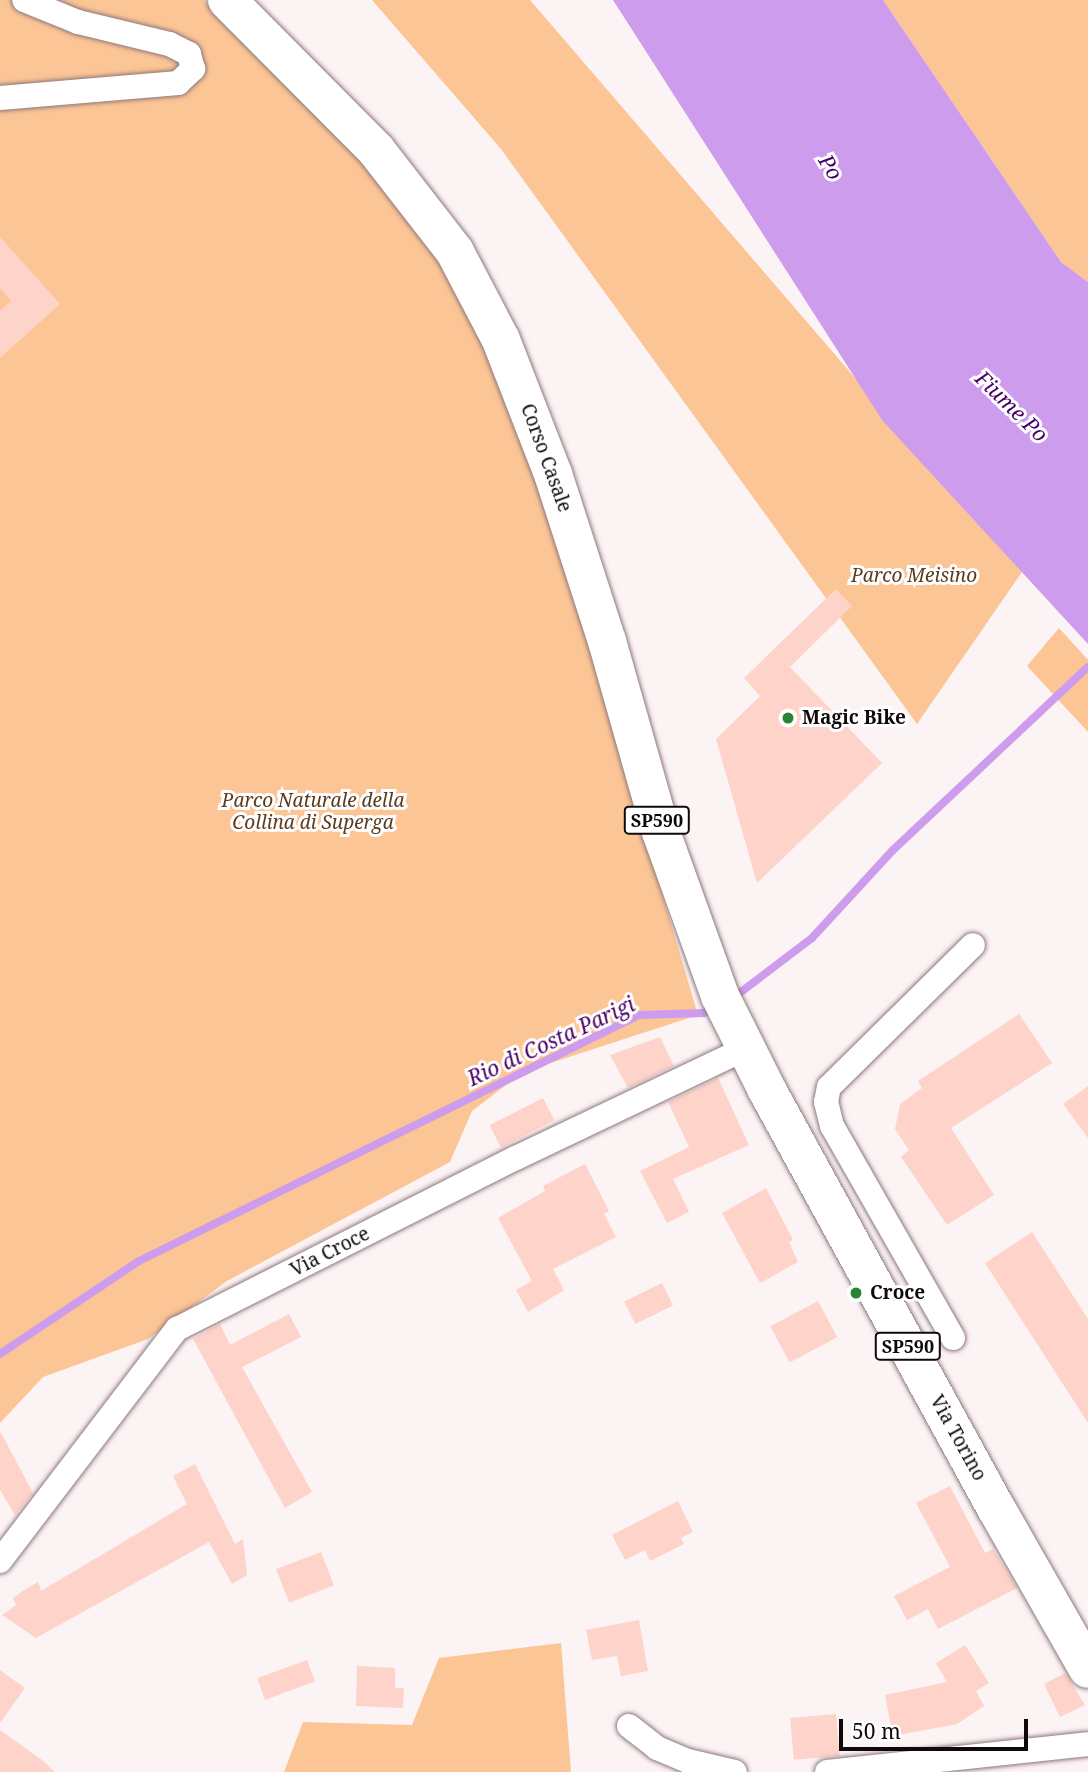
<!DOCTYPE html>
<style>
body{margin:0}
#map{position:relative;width:1088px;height:1772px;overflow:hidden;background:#fcf3f4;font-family:"Noto Serif",serif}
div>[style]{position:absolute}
.green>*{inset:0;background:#fcc595}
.water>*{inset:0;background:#cd9ced}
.stream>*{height:8px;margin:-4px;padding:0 4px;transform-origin:4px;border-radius:4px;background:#cd9ced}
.building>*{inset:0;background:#fed3c9;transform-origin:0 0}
.roads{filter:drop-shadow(0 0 2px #8e787c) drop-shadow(0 0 2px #8e787c)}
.street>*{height:24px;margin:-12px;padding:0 12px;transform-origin:12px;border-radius:12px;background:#fff}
.primary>*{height:38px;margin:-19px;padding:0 19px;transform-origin:19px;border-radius:19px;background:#fff}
.dots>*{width:19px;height:19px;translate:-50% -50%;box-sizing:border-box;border:4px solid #fff;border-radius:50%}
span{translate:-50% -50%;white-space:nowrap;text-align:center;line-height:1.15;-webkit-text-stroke:6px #fff;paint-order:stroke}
.shield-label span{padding:2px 5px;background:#fff;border:2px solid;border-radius:5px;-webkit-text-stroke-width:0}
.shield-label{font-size:18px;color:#10090a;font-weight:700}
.street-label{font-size:19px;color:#10090a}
.park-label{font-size:19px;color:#5b3c1e;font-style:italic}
.poi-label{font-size:19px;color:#10090a;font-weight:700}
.left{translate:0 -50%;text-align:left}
.water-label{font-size:21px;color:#470065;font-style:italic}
.scale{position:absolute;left:839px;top:1719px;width:189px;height:32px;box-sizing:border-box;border:4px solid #10090a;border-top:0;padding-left:9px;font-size:21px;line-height:24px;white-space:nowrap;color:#10090a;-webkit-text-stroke:5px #fff;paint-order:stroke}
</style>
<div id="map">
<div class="green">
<i style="clip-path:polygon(0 0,204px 0,367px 155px,444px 259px,493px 354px,538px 475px,698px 1015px,523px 1072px,472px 1111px,450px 1162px,227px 1281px,148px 1339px,43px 1377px,0 1423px)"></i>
<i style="clip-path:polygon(372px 0,530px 0,1022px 572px,917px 724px,501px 149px)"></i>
<i style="clip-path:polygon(883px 0,1088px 0,1088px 282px,1061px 262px)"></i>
<i style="clip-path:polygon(1059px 628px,1088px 660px,1088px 732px,1027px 666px)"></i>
<i style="clip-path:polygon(561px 1643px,571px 1772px,284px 1772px,303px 1722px,412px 1725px,439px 1658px)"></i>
</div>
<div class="water">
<i style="clip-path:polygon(613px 0,883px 0,1061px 262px,1088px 282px,1088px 644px,882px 420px)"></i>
</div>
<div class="stream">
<i style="left:733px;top:998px;width:99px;rotate:-37.2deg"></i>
<i style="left:812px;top:938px;width:120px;rotate:-47.4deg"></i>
<i style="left:893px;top:850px;width:267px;rotate:-43.2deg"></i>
<i style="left:0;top:1354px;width:167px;rotate:-33.8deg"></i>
<i style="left:139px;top:1261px;width:557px;rotate:-26.2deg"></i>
<i style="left:639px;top:1015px;width:65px;rotate:-1.8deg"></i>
<i style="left:704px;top:1013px;width:13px;rotate:-29deg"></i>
</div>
<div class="building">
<i style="clip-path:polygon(0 237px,60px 304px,0 358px,0 311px,11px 301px,0 288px)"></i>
<i style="clip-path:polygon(836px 589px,852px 606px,790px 667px,882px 763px,757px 883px,716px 739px,760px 696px,744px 678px)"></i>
<i style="clip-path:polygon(1019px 1014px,1052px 1063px,951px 1128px,994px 1195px,947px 1225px,901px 1157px,909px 1150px,895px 1129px,900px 1104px,922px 1088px,918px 1081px)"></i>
<i style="clip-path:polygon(660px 1037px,674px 1066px,628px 1088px,610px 1055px)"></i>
<i style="clip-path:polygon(718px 1078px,749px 1145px,673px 1179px,689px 1212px,667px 1223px,640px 1171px,689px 1147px,668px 1102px)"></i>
<i style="clip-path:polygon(1088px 1086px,1088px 1138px,1063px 1104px)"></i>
<i style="left:543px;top:1098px;width:25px;height:60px;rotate:63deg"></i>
<i style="clip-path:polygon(585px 1164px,609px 1211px,604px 1214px,616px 1237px,553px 1269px,564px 1290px,528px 1312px,516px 1290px,532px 1281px,498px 1218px,545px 1191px,543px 1186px)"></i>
<i style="clip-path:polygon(766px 1188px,793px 1240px,789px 1242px,798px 1262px,760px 1283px,722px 1213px)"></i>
<i style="clip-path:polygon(1032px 1232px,1088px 1319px,1088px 1423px,985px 1263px)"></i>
<i style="left:662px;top:1283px;width:25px;height:42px;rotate:64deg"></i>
<i style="left:818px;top:1301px;width:41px;height:54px;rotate:62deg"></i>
<i style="clip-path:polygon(289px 1314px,301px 1337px,242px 1367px,312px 1492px,285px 1508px,193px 1339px,220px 1324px,230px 1345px)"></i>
<i style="clip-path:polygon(0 1431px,33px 1493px,15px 1515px,0 1490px)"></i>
<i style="clip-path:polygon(195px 1464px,235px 1544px,243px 1539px,247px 1575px,232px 1584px,209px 1542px,36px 1638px,2px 1615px,16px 1605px,13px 1598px,24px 1590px,38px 1582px,41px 1591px,187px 1504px,173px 1476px)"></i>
<i style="clip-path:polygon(950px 1486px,985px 1553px,993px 1549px,1017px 1588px,938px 1629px,928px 1609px,907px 1620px,894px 1596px,950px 1567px,916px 1503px)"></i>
<i style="clip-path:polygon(678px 1501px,693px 1532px,681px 1538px,684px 1544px,650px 1561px,645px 1550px,625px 1560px,612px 1535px)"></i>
<i style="left:321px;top:1552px;width:36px;height:48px;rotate:69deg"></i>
<i style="clip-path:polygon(639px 1620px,648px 1671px,621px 1676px,617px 1656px,592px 1660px,586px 1630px)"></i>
<i style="clip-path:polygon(965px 1645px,989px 1683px,976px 1691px,984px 1706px,957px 1724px,893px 1736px,885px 1695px,947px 1682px,936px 1663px)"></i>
<i style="left:307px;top:1660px;width:23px;height:53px;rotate:70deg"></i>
<i style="clip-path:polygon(357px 1666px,395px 1668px,395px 1688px,404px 1688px,403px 1708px,356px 1706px)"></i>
<i style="clip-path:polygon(0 1670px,25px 1688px,0 1723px)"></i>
<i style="clip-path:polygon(1065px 1673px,1085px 1705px,1060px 1717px,1044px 1684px)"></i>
<i style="left:836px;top:1714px;width:42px;height:46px;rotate:85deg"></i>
<i style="clip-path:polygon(0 1730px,42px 1760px,55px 1772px,0 1772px)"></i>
</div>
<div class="roads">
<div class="street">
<i style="left:0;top:98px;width:179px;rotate:-4.8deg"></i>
<i style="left:178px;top:83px;width:21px;rotate:-43deg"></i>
<i style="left:193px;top:69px;width:16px;rotate:-105deg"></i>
<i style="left:189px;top:54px;width:22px;rotate:-153deg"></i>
<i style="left:169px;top:44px;width:94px;rotate:-166.4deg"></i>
<i style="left:78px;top:22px;width:58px;rotate:-157.8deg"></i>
<i style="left:953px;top:1338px;width:244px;rotate:-119.7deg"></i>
<i style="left:832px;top:1126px;width:25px;rotate:-104deg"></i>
<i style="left:826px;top:1102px;width:15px;rotate:-79deg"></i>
<i style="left:829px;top:1087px;width:202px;rotate:-44.6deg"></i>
<i style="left:0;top:1561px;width:292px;rotate:-52.7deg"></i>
<i style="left:177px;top:1329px;width:380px;rotate:-26.8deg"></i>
<i style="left:516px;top:1158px;width:254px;rotate:-25.5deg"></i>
<i style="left:629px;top:1726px;width:36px;rotate:38deg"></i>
<i style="left:657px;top:1748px;width:34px;rotate:23deg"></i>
<i style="left:688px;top:1761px;width:48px;rotate:13.2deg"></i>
<i style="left:827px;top:1772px;width:262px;rotate:-6.1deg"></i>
</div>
<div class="primary">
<i style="left:227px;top:0;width:211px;rotate:45.2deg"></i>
<i style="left:376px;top:150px;width:129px;rotate:52.2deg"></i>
<i style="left:455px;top:252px;width:99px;rotate:62.4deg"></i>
<i style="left:501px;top:340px;width:144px;rotate:68.8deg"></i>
<i style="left:553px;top:474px;width:176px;rotate:72.1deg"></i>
<i style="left:607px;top:641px;width:198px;rotate:74.2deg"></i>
<i style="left:661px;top:832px;width:174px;rotate:70.2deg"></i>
<i style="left:720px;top:996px;width:105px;rotate:63.4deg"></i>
<i style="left:767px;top:1090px;width:477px;rotate:61.3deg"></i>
<i style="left:996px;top:1508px;width:185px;rotate:60.3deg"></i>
</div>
</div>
<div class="dots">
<i style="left:788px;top:718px;background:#298535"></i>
<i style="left:856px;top:1293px;background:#298535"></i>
</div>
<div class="shield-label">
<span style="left:657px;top:820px">SP590</span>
<span style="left:908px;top:1346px">SP590</span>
</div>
<div class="street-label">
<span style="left:546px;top:458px;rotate:70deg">Corso Casale</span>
<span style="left:330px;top:1252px;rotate:-27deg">Via Croce</span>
<span style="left:958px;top:1438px;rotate:61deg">Via Torino</span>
</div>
<div class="park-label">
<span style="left:914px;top:576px">Parco Meisino</span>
<span style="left:313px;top:812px">Parco Naturale della<br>Collina di Superga</span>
</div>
<div class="poi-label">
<span class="left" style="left:802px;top:718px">Magic Bike</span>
<span class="left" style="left:870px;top:1293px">Croce</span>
</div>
<div class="water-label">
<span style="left:831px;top:167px;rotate:58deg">Po</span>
<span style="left:1012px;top:406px;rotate:44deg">Fiume Po</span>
<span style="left:551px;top:1041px;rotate:-25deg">Rio di Costa Parigi</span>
</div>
<div class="scale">50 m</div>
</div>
